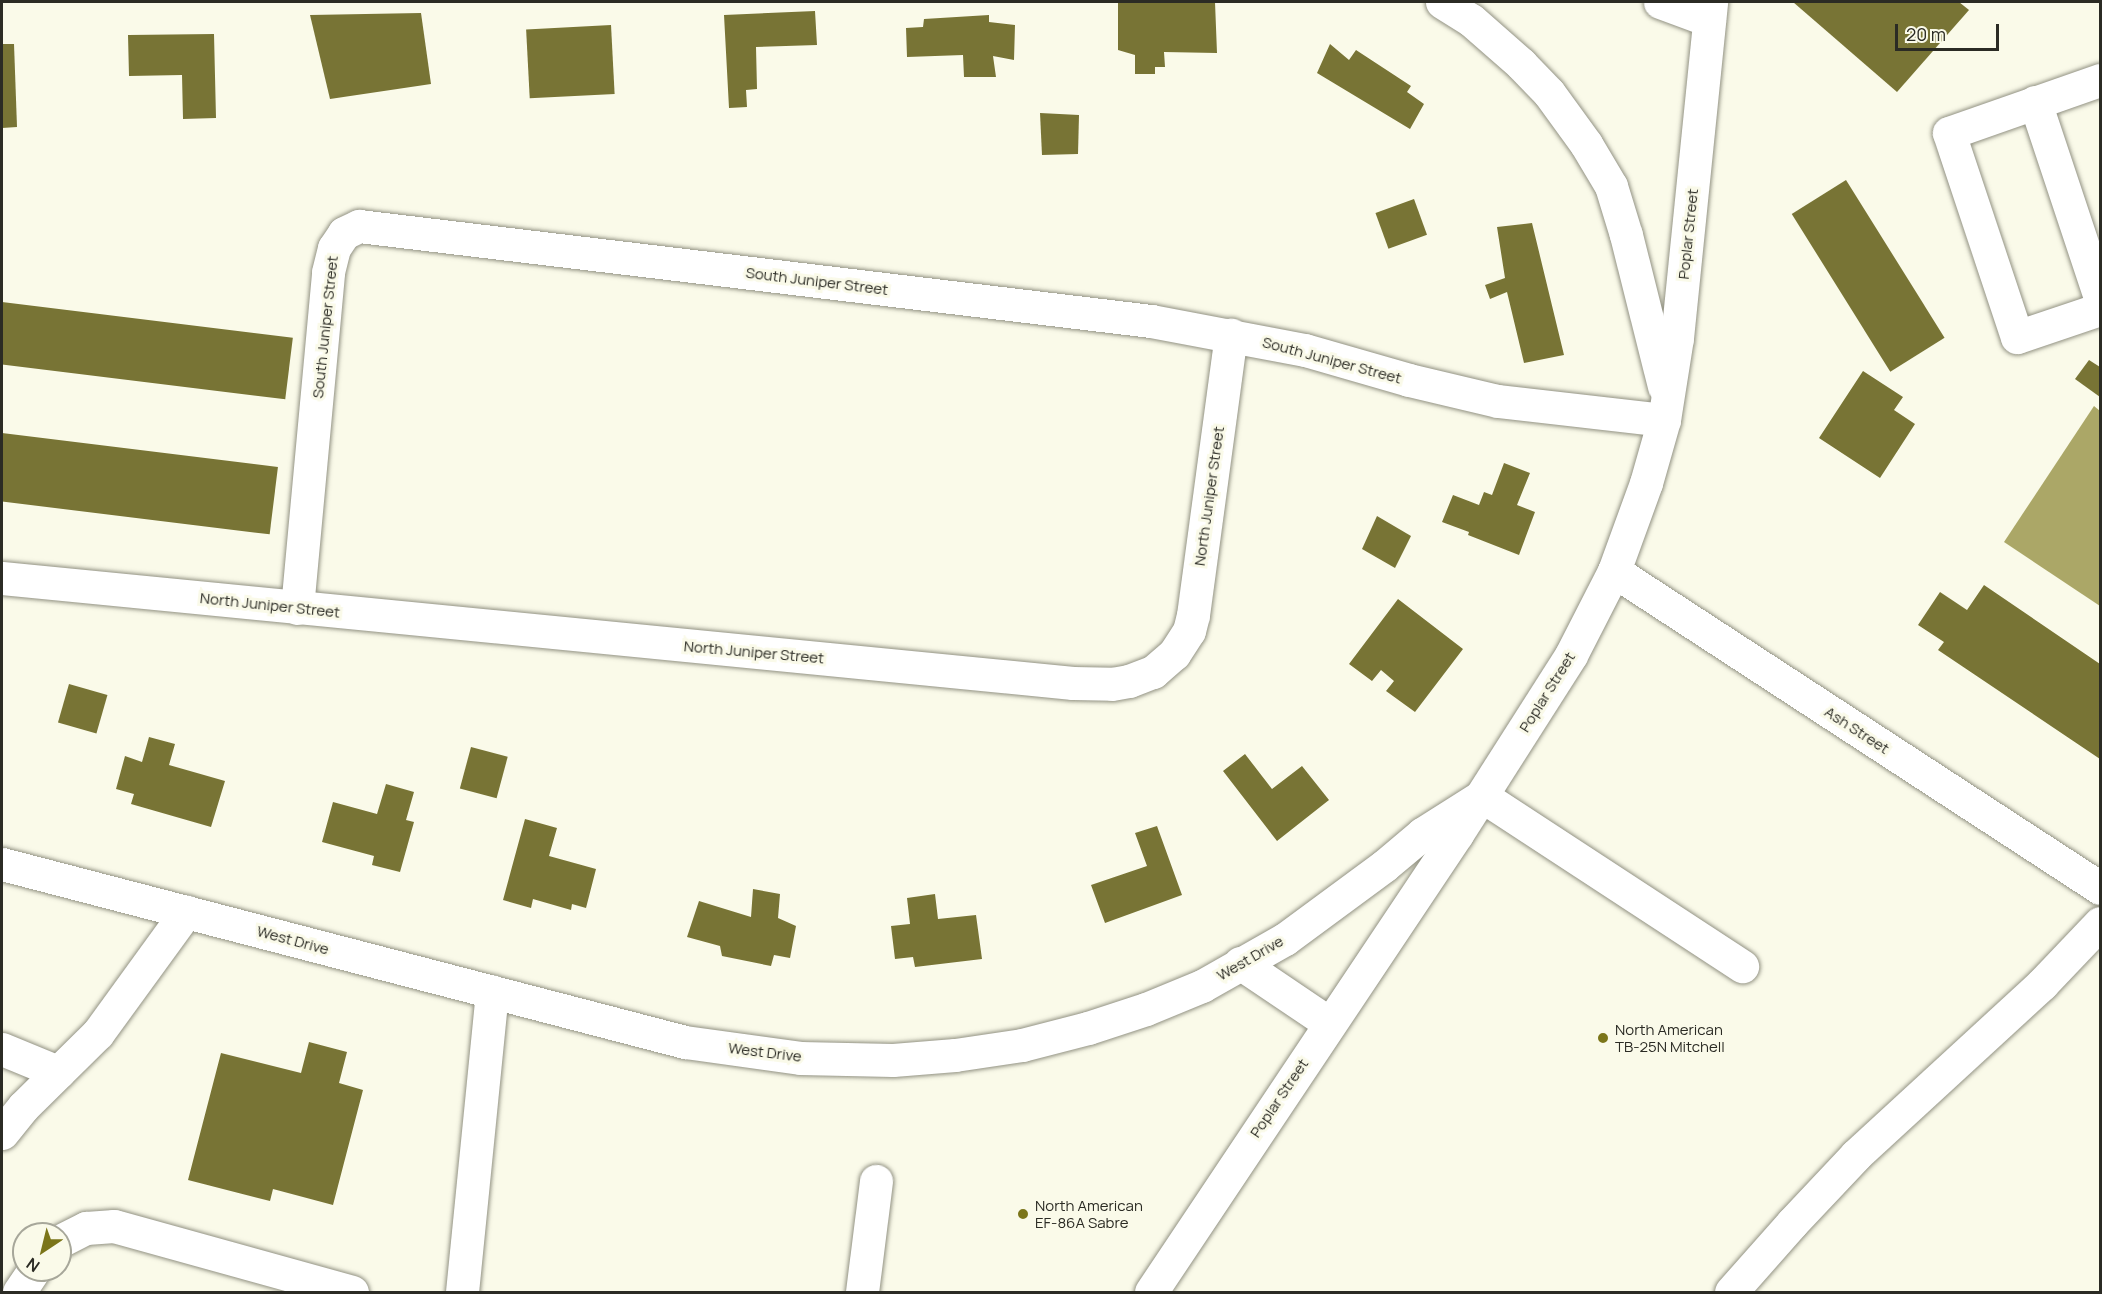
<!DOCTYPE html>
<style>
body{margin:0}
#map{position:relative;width:2102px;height:1294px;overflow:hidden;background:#fafae9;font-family:Manrope,sans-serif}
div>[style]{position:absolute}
.water>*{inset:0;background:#aba767}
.building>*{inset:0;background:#787435;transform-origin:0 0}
.roads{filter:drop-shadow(0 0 2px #929283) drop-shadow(0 0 2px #929283)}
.minor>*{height:33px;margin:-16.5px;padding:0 16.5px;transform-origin:16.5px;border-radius:16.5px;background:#fff}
.dots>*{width:16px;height:16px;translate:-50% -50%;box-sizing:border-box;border:3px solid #fafae9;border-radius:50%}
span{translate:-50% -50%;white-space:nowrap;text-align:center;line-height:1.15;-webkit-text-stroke:6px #fafae9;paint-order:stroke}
.street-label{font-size:15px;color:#2b2b24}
.poi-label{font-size:15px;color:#2b2b24}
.left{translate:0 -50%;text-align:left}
.frame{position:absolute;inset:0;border:3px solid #2b2b24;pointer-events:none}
.north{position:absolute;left:12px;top:1222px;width:60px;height:60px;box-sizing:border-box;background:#fafae9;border:2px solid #a7a79a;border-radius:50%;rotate:215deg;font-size:16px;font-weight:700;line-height:24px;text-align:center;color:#2b2b24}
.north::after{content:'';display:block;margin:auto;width:21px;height:27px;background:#7b7519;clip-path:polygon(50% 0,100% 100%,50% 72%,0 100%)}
.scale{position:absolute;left:1895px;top:24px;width:104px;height:27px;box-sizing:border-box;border:3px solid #2b2b24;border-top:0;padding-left:8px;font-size:18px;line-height:21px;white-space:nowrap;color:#2b2b24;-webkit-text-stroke:4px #fafae9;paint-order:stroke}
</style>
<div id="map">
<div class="water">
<i style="clip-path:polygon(2094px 406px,2100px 411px,2100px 606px,2004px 542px)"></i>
</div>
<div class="building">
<i style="clip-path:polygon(1118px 2px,1215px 2px,1217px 53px,1164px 52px,1165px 67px,1155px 67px,1155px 74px,1135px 74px,1135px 55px,1118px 50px)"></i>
<i style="clip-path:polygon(1793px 2px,1959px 2px,1969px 10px,1897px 92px)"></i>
<i style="clip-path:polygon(815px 11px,817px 45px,756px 47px,757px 89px,746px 90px,747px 107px,729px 108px,724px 15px)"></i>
<i style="clip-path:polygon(421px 13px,431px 84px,330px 99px,310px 15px)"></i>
<i style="clip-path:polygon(989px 15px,989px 22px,1015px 25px,1014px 60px,993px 56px,996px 77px,964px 77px,963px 55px,907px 57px,906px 28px,923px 27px,924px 19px)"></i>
<i style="left:611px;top:25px;width:69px;height:85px;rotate:87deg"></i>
<i style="clip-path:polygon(214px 34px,216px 118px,183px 119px,182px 75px,129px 76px,128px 35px)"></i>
<i style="clip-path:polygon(2px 44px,14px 44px,17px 127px,2px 128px)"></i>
<i style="clip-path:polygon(1330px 44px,1349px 60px,1356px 50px,1411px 86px,1407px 92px,1424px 104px,1410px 129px,1317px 73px)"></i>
<i style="clip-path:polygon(1040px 113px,1079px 115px,1078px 154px,1042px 155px)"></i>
<i style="left:1846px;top:180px;width:186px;height:64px;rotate:58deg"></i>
<i style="left:1414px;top:199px;width:38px;height:41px;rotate:70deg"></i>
<i style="clip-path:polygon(1532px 223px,1564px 355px,1524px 363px,1507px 292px,1490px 299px,1485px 285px,1505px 278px,1497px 227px)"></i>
<i style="left:2px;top:302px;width:293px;height:62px;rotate:7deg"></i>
<i style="clip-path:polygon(2089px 360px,2100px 367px,2100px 397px,2075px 379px)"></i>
<i style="clip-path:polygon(1863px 371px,1903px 397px,1894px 410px,1915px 424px,1880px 478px,1819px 438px)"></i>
<i style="left:2px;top:433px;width:278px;height:68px;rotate:7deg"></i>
<i style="clip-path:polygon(1504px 463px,1530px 473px,1517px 505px,1535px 512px,1519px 555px,1468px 535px,1469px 532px,1442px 522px,1453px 495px,1479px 505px,1484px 492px,1492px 495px)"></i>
<i style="clip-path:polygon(1377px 516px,1411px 536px,1395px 568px,1362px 549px)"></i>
<i style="clip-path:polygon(1984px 585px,2100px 664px,2100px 759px,1938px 650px,1944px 642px,1918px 625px,1940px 592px,1967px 610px)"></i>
<i style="clip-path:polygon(1398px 599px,1463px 649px,1415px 712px,1386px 691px,1394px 681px,1381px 670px,1372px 681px,1349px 664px)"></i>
<i style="left:69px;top:684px;width:40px;height:40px;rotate:16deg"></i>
<i style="clip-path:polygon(149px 737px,175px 744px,169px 765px,225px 781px,211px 827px,131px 804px,134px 794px,116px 789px,125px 756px,142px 762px)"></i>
<i style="left:471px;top:747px;width:38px;height:43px;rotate:15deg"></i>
<i style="clip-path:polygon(1245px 754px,1272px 789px,1302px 766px,1329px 800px,1277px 841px,1223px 771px)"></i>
<i style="clip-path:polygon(386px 784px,414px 792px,406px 820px,414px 822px,400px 872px,372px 865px,374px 856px,322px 842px,333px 802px,377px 814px)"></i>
<i style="clip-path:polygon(525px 819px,557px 828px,549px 856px,596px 869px,586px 908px,572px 904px,571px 910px,533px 899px,531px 908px,503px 900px)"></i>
<i style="clip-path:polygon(1157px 826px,1182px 895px,1105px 923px,1091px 885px,1147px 866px,1135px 833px)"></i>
<i style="clip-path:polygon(753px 889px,780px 894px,778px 918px,796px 926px,790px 958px,774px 955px,771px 966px,722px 956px,720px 946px,687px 937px,699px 901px,751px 917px)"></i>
<i style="clip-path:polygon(935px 894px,938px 919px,976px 915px,982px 959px,915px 967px,913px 957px,895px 959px,891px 926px,910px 924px,907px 898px)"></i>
<i style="clip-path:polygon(309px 1042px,347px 1052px,339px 1083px,363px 1090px,333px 1205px,273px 1189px,270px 1201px,188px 1180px,221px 1053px,301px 1073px)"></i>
</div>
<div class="roads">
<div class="minor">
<i style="left:1442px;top:2px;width:34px;rotate:32deg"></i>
<i style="left:1471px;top:20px;width:67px;rotate:41.3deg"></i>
<i style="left:1521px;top:64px;width:40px;rotate:46deg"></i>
<i style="left:1549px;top:93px;width:63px;rotate:54deg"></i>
<i style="left:1586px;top:144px;width:49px;rotate:59.2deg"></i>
<i style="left:1611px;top:186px;width:51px;rotate:73deg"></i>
<i style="left:1626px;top:235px;width:156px;rotate:75.9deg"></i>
<i style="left:1660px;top:2px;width:52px;rotate:20.2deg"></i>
<i style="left:2100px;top:80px;width:160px;rotate:160.7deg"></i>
<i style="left:1949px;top:133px;width:215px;rotate:71.6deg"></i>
<i style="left:2017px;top:337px;width:88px;rotate:-18.6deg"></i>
<i style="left:2035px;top:102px;width:206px;rotate:71.6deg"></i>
<i style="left:1614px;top:571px;width:580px;rotate:33.11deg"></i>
<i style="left:2px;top:578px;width:1076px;rotate:5.6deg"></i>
<i style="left:1073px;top:683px;width:39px;rotate:1deg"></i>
<i style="left:1112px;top:684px;width:17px;rotate:-10deg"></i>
<i style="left:1129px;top:681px;width:26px;rotate:-21deg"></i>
<i style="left:1153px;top:672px;width:28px;rotate:-41deg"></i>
<i style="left:1174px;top:654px;width:27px;rotate:-57deg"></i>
<i style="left:1189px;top:631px;width:16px;rotate:-76deg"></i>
<i style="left:1193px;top:615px;width:283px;rotate:-82.3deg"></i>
<i style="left:297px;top:608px;width:337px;rotate:-84.7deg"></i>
<i style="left:328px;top:272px;width:25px;rotate:-76deg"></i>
<i style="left:334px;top:248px;width:18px;rotate:-56deg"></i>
<i style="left:344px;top:233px;width:17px;rotate:-25deg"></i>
<i style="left:359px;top:226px;width:798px;rotate:6.84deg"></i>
<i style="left:1151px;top:321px;width:157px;rotate:10.7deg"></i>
<i style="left:1305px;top:350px;width:108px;rotate:16.1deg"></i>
<i style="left:1409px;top:380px;width:91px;rotate:13.3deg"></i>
<i style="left:1498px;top:401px;width:167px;rotate:6.5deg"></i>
<i style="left:2px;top:864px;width:706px;rotate:14.61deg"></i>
<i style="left:685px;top:1042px;width:116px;rotate:7.9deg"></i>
<i style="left:800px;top:1058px;width:93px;rotate:1.2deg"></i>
<i style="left:893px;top:1060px;width:62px;rotate:-4.6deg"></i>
<i style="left:955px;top:1055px;width:68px;rotate:-8.5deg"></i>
<i style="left:1022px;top:1045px;width:68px;rotate:-14.4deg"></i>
<i style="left:1088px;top:1028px;width:61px;rotate:-18.1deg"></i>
<i style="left:1146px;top:1009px;width:61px;rotate:-22.3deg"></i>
<i style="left:1202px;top:986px;width:95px;rotate:-29.5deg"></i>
<i style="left:1285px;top:939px;width:123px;rotate:-36.4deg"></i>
<i style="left:1384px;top:866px;width:50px;rotate:-40.1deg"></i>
<i style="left:1422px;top:834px;width:71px;rotate:-32.3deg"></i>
<i style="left:1482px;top:796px;width:311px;rotate:33.2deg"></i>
<i style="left:1240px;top:963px;width:107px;rotate:34deg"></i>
<i style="left:2px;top:1049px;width:61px;rotate:22.3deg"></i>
<i style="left:2px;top:1133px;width:33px;rotate:-51deg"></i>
<i style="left:23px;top:1107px;width:105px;rotate:-44.6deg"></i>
<i style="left:98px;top:1033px;width:150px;rotate:-54deg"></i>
<i style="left:60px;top:1241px;width:29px;rotate:-27deg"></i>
<i style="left:86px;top:1228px;width:28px;rotate:-4deg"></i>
<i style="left:114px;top:1226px;width:247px;rotate:15.5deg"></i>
<i style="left:19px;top:1292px;width:27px;rotate:-56deg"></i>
<i style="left:462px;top:1292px;width:302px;rotate:-84.3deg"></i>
<i style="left:862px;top:1292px;width:112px;rotate:-82.8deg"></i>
<i style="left:1151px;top:1292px;width:551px;rotate:-56.25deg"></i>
<i style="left:1457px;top:834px;width:212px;rotate:-57.5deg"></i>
<i style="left:1571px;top:655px;width:94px;rotate:-62.9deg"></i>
<i style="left:1614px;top:571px;width:94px;rotate:-70deg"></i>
<i style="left:1646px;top:483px;width:66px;rotate:-74.1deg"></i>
<i style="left:1664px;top:420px;width:83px;rotate:-81deg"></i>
<i style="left:1677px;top:338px;width:338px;rotate:-84.2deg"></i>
<i style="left:1731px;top:1292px;width:92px;rotate:-48.5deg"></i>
<i style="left:1792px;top:1223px;width:93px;rotate:-46.7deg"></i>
<i style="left:1856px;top:1155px;width:253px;rotate:-42.6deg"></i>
<i style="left:2042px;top:984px;width:84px;rotate:-46.4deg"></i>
</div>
</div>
<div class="dots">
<i style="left:1603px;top:1038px;background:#7b7519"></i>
<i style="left:1023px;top:1214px;background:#7b7519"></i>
</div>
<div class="street-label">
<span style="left:1688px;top:234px;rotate:-84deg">Poplar Street</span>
<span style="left:817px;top:281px;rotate:7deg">South Juniper Street</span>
<span style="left:325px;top:327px;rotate:-84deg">South Juniper Street</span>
<span style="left:1332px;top:360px;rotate:15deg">South Juniper Street</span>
<span style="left:1209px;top:496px;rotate:-82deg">North Juniper Street</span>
<span style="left:270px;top:605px;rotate:6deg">North Juniper Street</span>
<span style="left:754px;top:652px;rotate:5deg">North Juniper Street</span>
<span style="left:1547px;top:692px;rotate:-58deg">Poplar Street</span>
<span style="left:1857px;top:730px;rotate:33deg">Ash Street</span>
<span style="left:293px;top:940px;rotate:15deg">West Drive</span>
<span style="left:1250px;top:958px;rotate:-30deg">West Drive</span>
<span style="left:765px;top:1052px;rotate:7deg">West Drive</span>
<span style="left:1279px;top:1098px;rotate:-56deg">Poplar Street</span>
</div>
<div class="poi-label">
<span class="left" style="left:1615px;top:1038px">North American<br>TB-25N Mitchell</span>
<span class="left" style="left:1035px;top:1214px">North American<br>EF-86A Sabre</span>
</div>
<div class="frame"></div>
<div class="north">N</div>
<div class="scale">20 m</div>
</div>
